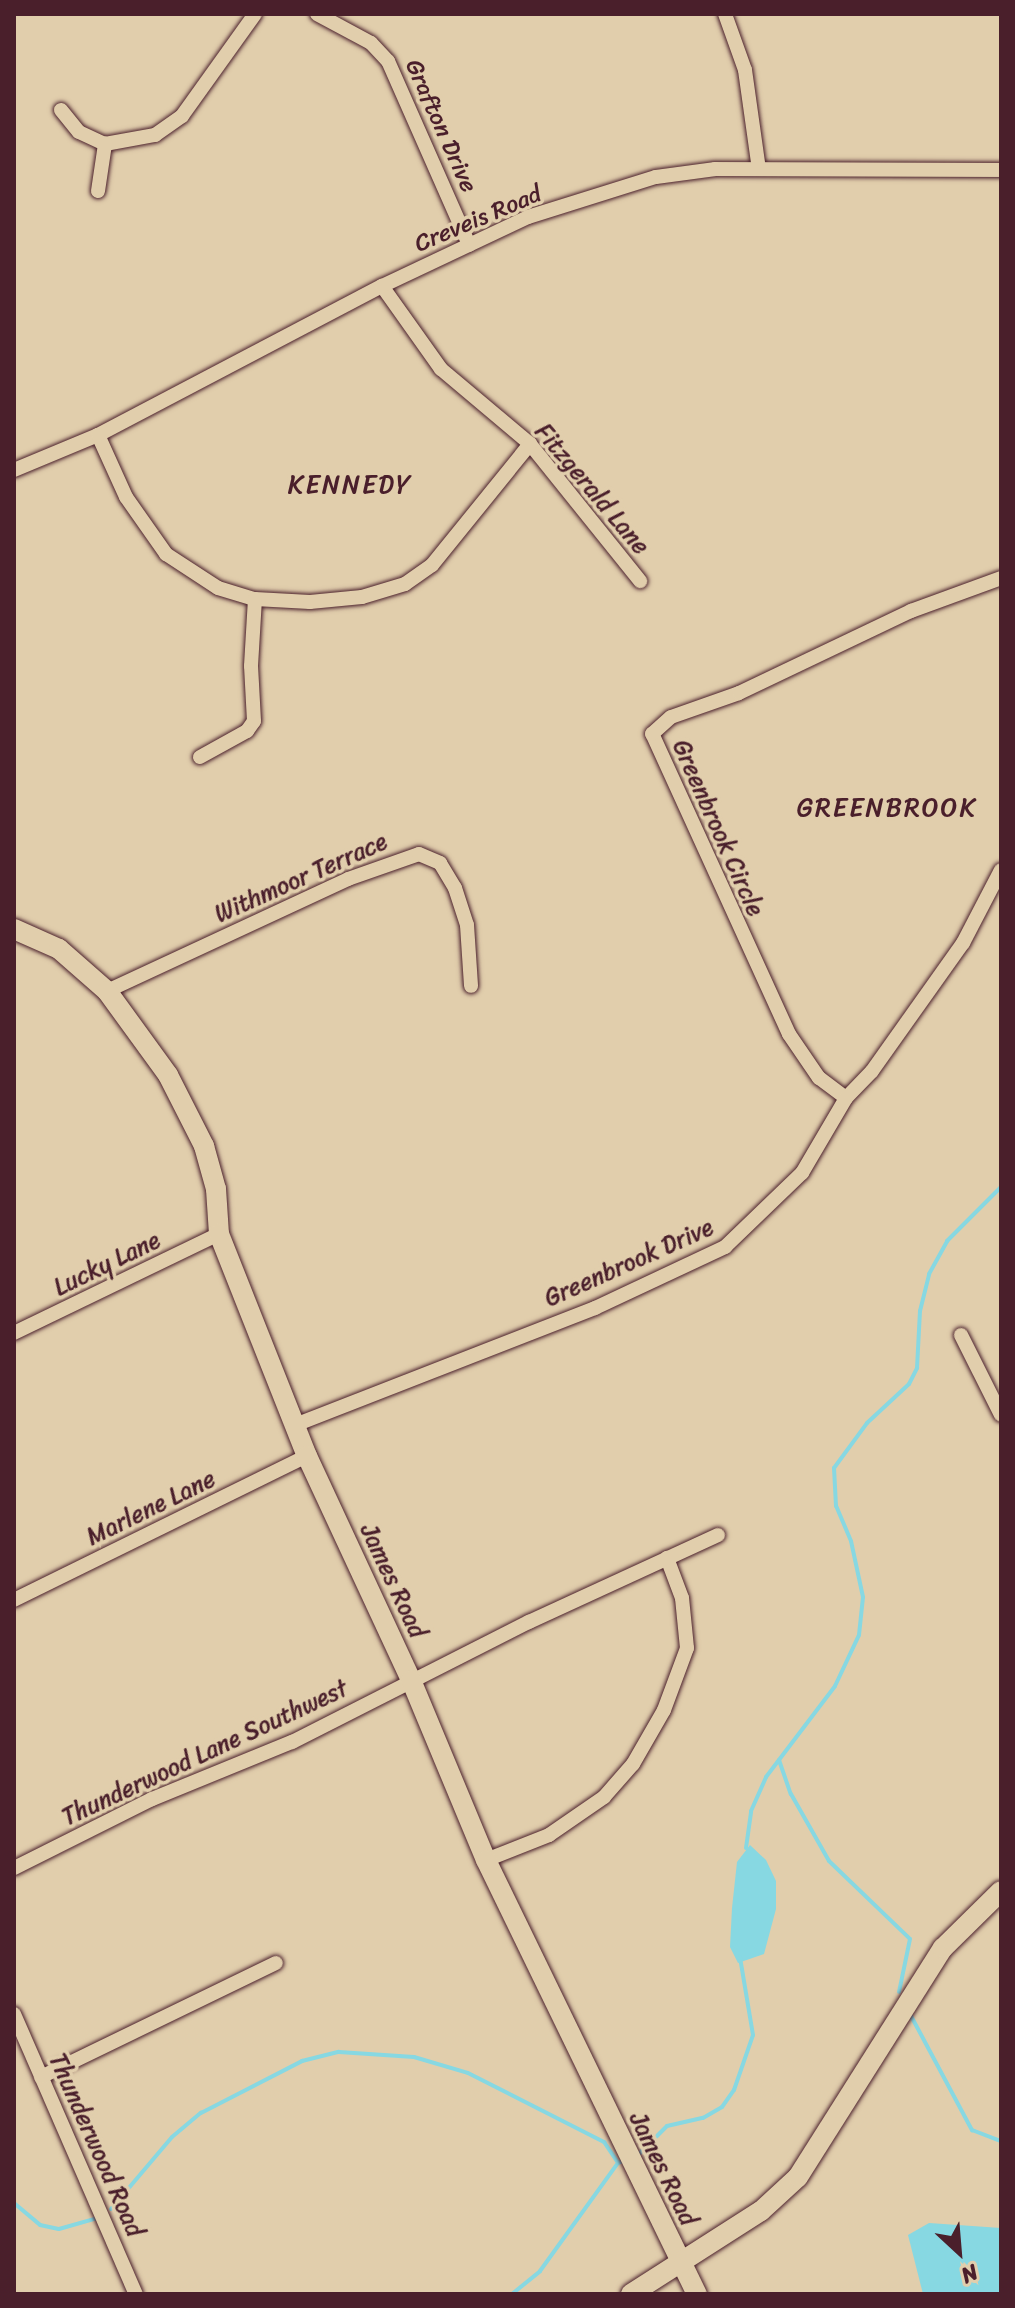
<!DOCTYPE html>
<style>
body{margin:0}
#map{position:relative;width:1015px;height:2308px;overflow:hidden;background:#e1ceac;font-family:Sriracha,sans-serif}
div>[style]{position:absolute}
.water>*{inset:0;background:#87d8e2}
.stream>*{height:4px;margin:-2px;padding:0 2px;transform-origin:2px;border-radius:2px;background:#87d8e2}
.roads{filter:drop-shadow(0 0 2px #4a1f2b) drop-shadow(0 0 2px #4a1f2b)}
.street>*{height:14px;margin:-7px;padding:0 7px;transform-origin:7px;border-radius:7px;background:#e1ceac}
.secondary>*{height:20px;margin:-10px;padding:0 10px;transform-origin:10px;border-radius:10px;background:#e1ceac}
span{translate:-50% -50%;white-space:nowrap;text-align:center;line-height:1.15;-webkit-text-stroke:7px #e1ceac;paint-order:stroke}
.street-label{font-size:24px;color:#4a1f2b}
.neighbourhood-label{font-size:26px;color:#4a1f2b;letter-spacing:2px}
.frame{position:absolute;inset:0;border:16px solid #4a1f2b;pointer-events:none}
.north{position:absolute;left:919px;top:2212px;width:80px;height:80px;-webkit-text-stroke:6px #e1ceac;paint-order:stroke;rotate:154deg;font-size:22px;font-weight:700;line-height:32px;text-align:center;color:#4a1f2b}
.north::after{content:'';display:block;margin:auto;width:28px;height:36px;background:#4a1f2b;clip-path:polygon(50% 0,100% 100%,50% 72%,0 100%)}
</style>
<div id="map">
<div class="water">
<i style="clip-path:polygon(750px 1845px,766px 1860px,776px 1881px,776px 1909px,764px 1954px,738px 1963px,730px 1947px,732px 1908px,737px 1862px)"></i>
<i style="clip-path:polygon(929px 2223px,1001px 2228px,1001px 2294px,923px 2294px,908px 2235px)"></i>
</div>
<div class="stream">
<i style="left:779px;top:1760px;width:36px;rotate:71deg"></i>
<i style="left:791px;top:1794px;width:77px;rotate:60.4deg"></i>
<i style="left:829px;top:1861px;width:112px;rotate:43.9deg"></i>
<i style="left:910px;top:1939px;width:54px;rotate:101.7deg"></i>
<i style="left:746px;top:1848px;width:37px;rotate:-82deg"></i>
<i style="left:751px;top:1811px;width:37px;rotate:-66deg"></i>
<i style="left:766px;top:1777px;width:114px;rotate:-52.8deg"></i>
<i style="left:835px;top:1686px;width:56px;rotate:-64.8deg"></i>
<i style="left:859px;top:1635px;width:38px;rotate:-84deg"></i>
<i style="left:863px;top:1597px;width:57px;rotate:-102.1deg"></i>
<i style="left:851px;top:1541px;width:38px;rotate:-113deg"></i>
<i style="left:836px;top:1506px;width:38px;rotate:-93deg"></i>
<i style="left:834px;top:1468px;width:56px;rotate:-53.7deg"></i>
<i style="left:867px;top:1423px;width:57px;rotate:-42.9deg"></i>
<i style="left:909px;top:1384px;width:18px;rotate:-63deg"></i>
<i style="left:917px;top:1368px;width:57px;rotate:-87deg"></i>
<i style="left:920px;top:1311px;width:38px;rotate:-76deg"></i>
<i style="left:929px;top:1274px;width:38px;rotate:-61deg"></i>
<i style="left:947px;top:1241px;width:76px;rotate:-45deg"></i>
<i style="left:910px;top:2014px;width:132px;rotate:61.9deg"></i>
<i style="left:972px;top:2130px;width:31px;rotate:21deg"></i>
<i style="left:638px;top:2155px;width:41px;rotate:-45deg"></i>
<i style="left:667px;top:2126px;width:37px;rotate:-13deg"></i>
<i style="left:703px;top:2118px;width:22px;rotate:-30deg"></i>
<i style="left:722px;top:2107px;width:21px;rotate:-55deg"></i>
<i style="left:734px;top:2090px;width:58px;rotate:-70.9deg"></i>
<i style="left:753px;top:2035px;width:79px;rotate:-99.5deg"></i>
<i style="left:14px;top:2203px;width:34px;rotate:40deg"></i>
<i style="left:40px;top:2225px;width:19px;rotate:12deg"></i>
<i style="left:59px;top:2229px;width:37px;rotate:-16deg"></i>
<i style="left:111px;top:2209px;width:94px;rotate:-49.7deg"></i>
<i style="left:172px;top:2137px;width:38px;rotate:-40deg"></i>
<i style="left:201px;top:2113px;width:114px;rotate:-27.2deg"></i>
<i style="left:302px;top:2061px;width:38px;rotate:-14deg"></i>
<i style="left:339px;top:2052px;width:75px;rotate:3.8deg"></i>
<i style="left:414px;top:2057px;width:56px;rotate:16.5deg"></i>
<i style="left:468px;top:2073px;width:153px;rotate:26.9deg"></i>
<i style="left:604px;top:2142px;width:25px;rotate:56deg"></i>
<i style="left:512px;top:2294px;width:36px;rotate:-39deg"></i>
<i style="left:540px;top:2271px;width:133px;rotate:-54.2deg"></i>
<i style="left:618px;top:2163px;width:9px;rotate:-21deg"></i>
</div>
<div class="roads">
<div class="street">
<i style="left:317px;top:14px;width:61px;rotate:28.2deg"></i>
<i style="left:371px;top:43px;width:25px;rotate:47deg"></i>
<i style="left:388px;top:61px;width:201px;rotate:66.2deg"></i>
<i style="left:725px;top:14px;width:59px;rotate:70.3deg"></i>
<i style="left:745px;top:70px;width:100px;rotate:82deg"></i>
<i style="left:61px;top:110px;width:28px;rotate:51deg"></i>
<i style="left:79px;top:132px;width:29px;rotate:25deg"></i>
<i style="left:105px;top:144px;width:51px;rotate:-10.2deg"></i>
<i style="left:155px;top:135px;width:33px;rotate:-35deg"></i>
<i style="left:182px;top:116px;width:125px;rotate:-54.4deg"></i>
<i style="left:98px;top:191px;width:48px;rotate:-81.5deg"></i>
<i style="left:382px;top:286px;width:102px;rotate:54.6deg"></i>
<i style="left:441px;top:369px;width:116px;rotate:40.1deg"></i>
<i style="left:530px;top:444px;width:176px;rotate:51.2deg"></i>
<i style="left:98px;top:435px;width:68px;rotate:65.7deg"></i>
<i style="left:126px;top:497px;width:70px;rotate:54.9deg"></i>
<i style="left:166px;top:554px;width:62px;rotate:33.2deg"></i>
<i style="left:218px;top:588px;width:39px;rotate:17deg"></i>
<i style="left:255px;top:599px;width:55px;rotate:3.1deg"></i>
<i style="left:310px;top:602px;width:52px;rotate:-5.5deg"></i>
<i style="left:362px;top:597px;width:45px;rotate:-16.8deg"></i>
<i style="left:405px;top:584px;width:33px;rotate:-35deg"></i>
<i style="left:432px;top:565px;width:156px;rotate:-51deg"></i>
<i style="left:14px;top:470px;width:91px;rotate:-22.6deg"></i>
<i style="left:98px;top:435px;width:321px;rotate:-27.7deg"></i>
<i style="left:382px;top:286px;width:161px;rotate:-25.3deg"></i>
<i style="left:528px;top:217px;width:134px;rotate:-17.4deg"></i>
<i style="left:656px;top:177px;width:60px;rotate:-7.7deg"></i>
<i style="left:715px;top:169px;width:286px;rotate:0.2deg"></i>
<i style="left:200px;top:757px;width:54px;rotate:-29deg"></i>
<i style="left:247px;top:731px;width:12px;rotate:-55deg"></i>
<i style="left:254px;top:721px;width:55px;rotate:-93.1deg"></i>
<i style="left:251px;top:666px;width:67px;rotate:-86.6deg"></i>
<i style="left:107px;top:991px;width:266px;rotate:-24.9deg"></i>
<i style="left:348px;top:879px;width:75px;rotate:-19.4deg"></i>
<i style="left:419px;top:854px;width:23px;rotate:23deg"></i>
<i style="left:440px;top:863px;width:29px;rotate:59deg"></i>
<i style="left:455px;top:888px;width:39px;rotate:72deg"></i>
<i style="left:467px;top:925px;width:61px;rotate:86.2deg"></i>
<i style="left:846px;top:1098px;width:34px;rotate:-143deg"></i>
<i style="left:819px;top:1078px;width:53px;rotate:-124.3deg"></i>
<i style="left:789px;top:1034px;width:330px;rotate:-114.5deg"></i>
<i style="left:652px;top:734px;width:25px;rotate:-42deg"></i>
<i style="left:671px;top:717px;width:72px;rotate:-19.4deg"></i>
<i style="left:739px;top:693px;width:191px;rotate:-25.5deg"></i>
<i style="left:911px;top:611px;width:96px;rotate:-20.1deg"></i>
<i style="left:14px;top:1333px;width:228px;rotate:-25.8deg"></i>
<i style="left:961px;top:1335px;width:89px;rotate:63.4deg"></i>
<i style="left:295px;top:1425px;width:322px;rotate:-21.3deg"></i>
<i style="left:595px;top:1308px;width:144px;rotate:-25.1deg"></i>
<i style="left:725px;top:1247px;width:107px;rotate:-43.9deg"></i>
<i style="left:802px;top:1173px;width:87px;rotate:-59.6deg"></i>
<i style="left:846px;top:1098px;width:37px;rotate:-46deg"></i>
<i style="left:872px;top:1071px;width:157px;rotate:-54.6deg"></i>
<i style="left:963px;top:943px;width:82px;rotate:-62.5deg"></i>
<i style="left:14px;top:1600px;width:326px;rotate:-26.2deg"></i>
<i style="left:486px;top:1860px;width:68px;rotate:-21.6deg"></i>
<i style="left:549px;top:1835px;width:67px;rotate:-34.6deg"></i>
<i style="left:604px;top:1797px;width:44px;rotate:-48.7deg"></i>
<i style="left:633px;top:1764px;width:62px;rotate:-60.1deg"></i>
<i style="left:664px;top:1710px;width:66px;rotate:-69.6deg"></i>
<i style="left:687px;top:1648px;width:50px;rotate:-95.7deg"></i>
<i style="left:682px;top:1598px;width:43px;rotate:-110.6deg"></i>
<i style="left:14px;top:1868px;width:154px;rotate:-26.6deg"></i>
<i style="left:152px;top:1799px;width:151px;rotate:-22.2deg"></i>
<i style="left:292px;top:1742px;width:266px;rotate:-26.9deg"></i>
<i style="left:529px;top:1622px;width:208px;rotate:-24.7deg"></i>
<i style="left:14px;top:2014px;width:305px;rotate:66.5deg"></i>
<i style="left:41px;top:2077px;width:261px;rotate:-25.9deg"></i>
</div>
<div class="secondary">
<i style="left:14px;top:929px;width:49px;rotate:24deg"></i>
<i style="left:59px;top:949px;width:64px;rotate:41.2deg"></i>
<i style="left:107px;top:991px;width:104px;rotate:54deg"></i>
<i style="left:168px;top:1075px;width:80px;rotate:63.1deg"></i>
<i style="left:204px;top:1146px;width:45px;rotate:74.4deg"></i>
<i style="left:216px;top:1189px;width:45px;rotate:86.2deg"></i>
<i style="left:219px;top:1234px;width:239px;rotate:68.4deg"></i>
<i style="left:307px;top:1456px;width:247px;rotate:65.1deg"></i>
<i style="left:411px;top:1680px;width:195px;rotate:67.4deg"></i>
<i style="left:486px;top:1860px;width:483px;rotate:64.1deg"></i>
<i style="left:631px;top:2294px;width:154px;rotate:-32.6deg"></i>
<i style="left:761px;top:2211px;width:50px;rotate:-42.6deg"></i>
<i style="left:798px;top:2177px;width:271px;rotate:-57.7deg"></i>
<i style="left:943px;top:1948px;width:81px;rotate:-44.5deg"></i>
</div>
</div>
<div class="street-label">
<span style="left:441px;top:126px;rotate:66deg">Grafton Drive</span>
<span style="left:478px;top:219px;rotate:-23deg">Creveis Road</span>
<span style="left:592px;top:489px;rotate:50deg">Fitzgerald Lane</span>
<span style="left:718px;top:828px;rotate:66deg">Greenbrook Circle</span>
<span style="left:301px;top:878px;rotate:-24deg">Withmoor Terrace</span>
<span style="left:629px;top:1263px;rotate:-24deg">Greenbrook Drive</span>
<span style="left:107px;top:1264px;rotate:-26deg">Lucky Lane</span>
<span style="left:151px;top:1508px;rotate:-26deg">Marlene Lane</span>
<span style="left:393px;top:1581px;rotate:65deg">James Road</span>
<span style="left:205px;top:1753px;rotate:-25deg">Thunderwood Lane Southwest</span>
<span style="left:96px;top:2145px;rotate:66deg">Thunderwood Road</span>
<span style="left:663px;top:2169px;rotate:64deg">James Road</span>
</div>
<div class="neighbourhood-label">
<span style="left:350px;top:485px">KENNEDY</span>
<span style="left:887px;top:808px">GREENBROOK</span>
</div>
<div class="frame"></div>
<div class="north">N</div>
</div>
